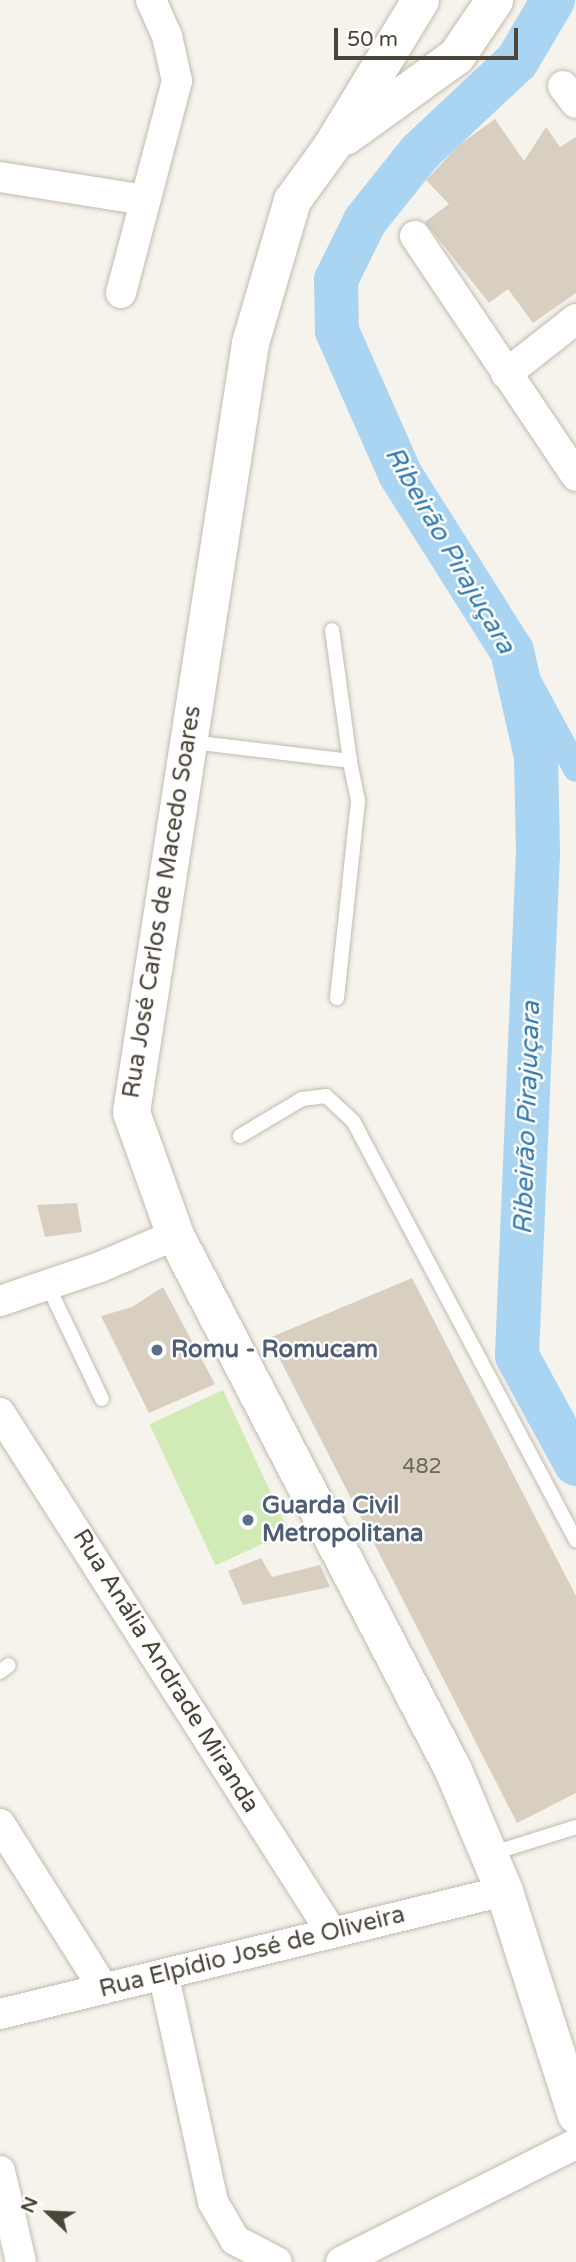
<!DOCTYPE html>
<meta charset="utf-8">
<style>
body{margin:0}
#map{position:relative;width:576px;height:2262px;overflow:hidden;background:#f6f3ec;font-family:"Varela Round",sans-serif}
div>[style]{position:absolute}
.green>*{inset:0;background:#d2eab5;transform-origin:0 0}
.canal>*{height:26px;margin:-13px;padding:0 13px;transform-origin:13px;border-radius:13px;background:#a9d4f2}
.river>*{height:44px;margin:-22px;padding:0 22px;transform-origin:22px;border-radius:22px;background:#a9d4f2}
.building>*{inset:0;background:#d8cfc1}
.roads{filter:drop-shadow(0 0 2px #c2bbae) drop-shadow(0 0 2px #c2bbae)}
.service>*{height:14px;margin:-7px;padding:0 7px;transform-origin:7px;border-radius:7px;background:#fff}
.minor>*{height:30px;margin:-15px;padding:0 15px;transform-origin:15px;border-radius:15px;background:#fff}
.tertiary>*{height:37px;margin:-18.5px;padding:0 18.5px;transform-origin:18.5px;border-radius:18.5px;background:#fff}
.dots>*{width:19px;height:19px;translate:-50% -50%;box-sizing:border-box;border:4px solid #fff;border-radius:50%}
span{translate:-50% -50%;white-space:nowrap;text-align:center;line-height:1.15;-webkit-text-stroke:5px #fff;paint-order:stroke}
.number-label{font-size:21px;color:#6e675b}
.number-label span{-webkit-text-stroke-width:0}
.street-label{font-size:24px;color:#4b4439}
.service-label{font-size:24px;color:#4e5e75;font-weight:700}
.left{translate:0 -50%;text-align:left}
.water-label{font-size:26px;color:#2e7ab2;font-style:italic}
.north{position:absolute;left:14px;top:2178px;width:70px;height:70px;-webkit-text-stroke:5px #fff;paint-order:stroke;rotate:293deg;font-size:19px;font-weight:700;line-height:28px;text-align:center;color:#4b4439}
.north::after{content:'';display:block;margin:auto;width:24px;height:32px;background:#4b4439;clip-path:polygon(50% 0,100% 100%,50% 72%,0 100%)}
.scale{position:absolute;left:334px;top:28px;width:184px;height:32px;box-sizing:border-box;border:4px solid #4b4439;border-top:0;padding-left:9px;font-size:21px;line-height:24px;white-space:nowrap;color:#4b4439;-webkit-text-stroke:5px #fff;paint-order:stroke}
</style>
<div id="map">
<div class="green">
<i style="left:223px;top:1390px;width:156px;height:81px;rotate:65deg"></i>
</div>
<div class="canal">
<i style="left:512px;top:651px;width:134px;rotate:61.5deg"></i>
</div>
<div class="river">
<i style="left:553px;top:0;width:71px;rotate:120.5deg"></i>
<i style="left:517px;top:61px;width:133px;rotate:136.8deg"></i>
<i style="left:420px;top:152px;width:88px;rotate:128.6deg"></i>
<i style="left:365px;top:221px;width:66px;rotate:116.2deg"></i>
<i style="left:336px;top:280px;width:51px;rotate:88.9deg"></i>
<i style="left:337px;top:331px;width:156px;rotate:66.2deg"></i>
<i style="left:400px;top:474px;width:209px;rotate:57.7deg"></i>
<i style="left:512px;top:651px;width:109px;rotate:77.2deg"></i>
<i style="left:536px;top:757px;width:95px;rotate:88.8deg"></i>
<i style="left:538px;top:852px;width:504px;rotate:92.39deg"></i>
<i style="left:517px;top:1356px;width:123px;rotate:61.4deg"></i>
</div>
<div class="building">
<i style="clip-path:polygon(495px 119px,524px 161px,546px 127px,560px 147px,576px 137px,576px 293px,533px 323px,508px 289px,489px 303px,425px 222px,449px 204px,426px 180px,459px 145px)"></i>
<i style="clip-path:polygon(77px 1203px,82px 1232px,45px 1237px,37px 1205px)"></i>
<i style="clip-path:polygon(412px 1278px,576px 1596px,576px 1793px,517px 1823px,269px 1338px)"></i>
<i style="clip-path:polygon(163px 1287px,215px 1384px,149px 1413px,101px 1316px,132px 1307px)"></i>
<i style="clip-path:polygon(261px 1558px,272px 1577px,320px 1565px,330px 1587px,243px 1605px,228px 1571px)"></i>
</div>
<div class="roads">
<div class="service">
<i style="left:191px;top:742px;width:160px;rotate:6.8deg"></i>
<i style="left:350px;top:761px;width:132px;rotate:-97.8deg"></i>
<i style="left:337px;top:998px;width:199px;rotate:-83.9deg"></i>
<i style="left:358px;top:800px;width:40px;rotate:-102deg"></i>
<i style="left:240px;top:1136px;width:72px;rotate:-30.8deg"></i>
<i style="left:302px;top:1099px;width:24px;rotate:-7deg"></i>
<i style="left:326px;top:1096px;width:37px;rotate:43deg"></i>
<i style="left:353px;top:1121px;width:475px;rotate:62deg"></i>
<i style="left:48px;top:1286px;width:125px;rotate:64.5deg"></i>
<i style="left:0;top:1672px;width:11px;rotate:-38deg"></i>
<i style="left:490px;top:1854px;width:90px;rotate:-17.4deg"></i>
</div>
<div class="minor">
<i style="left:563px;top:86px;width:21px;rotate:53deg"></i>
<i style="left:0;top:177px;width:147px;rotate:9deg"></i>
<i style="left:415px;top:236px;width:289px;rotate:56.1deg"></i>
<i style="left:121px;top:293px;width:219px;rotate:-75.2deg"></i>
<i style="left:177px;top:81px;width:46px;rotate:-102.5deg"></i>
<i style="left:167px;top:36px;width:39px;rotate:-114deg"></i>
<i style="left:506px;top:374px;width:89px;rotate:-38.2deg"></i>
<i style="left:0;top:1301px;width:106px;rotate:-18.8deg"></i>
<i style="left:100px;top:1267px;width:82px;rotate:-23.1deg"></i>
<i style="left:0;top:1413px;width:613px;rotate:57.45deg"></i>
<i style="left:0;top:1824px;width:195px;rotate:57.8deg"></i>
<i style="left:164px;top:1977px;width:230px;rotate:77.7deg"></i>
<i style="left:213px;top:2202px;width:44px;rotate:59.9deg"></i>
<i style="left:235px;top:2240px;width:47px;rotate:27.6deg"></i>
<i style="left:0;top:2014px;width:519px;rotate:-13.71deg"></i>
<i style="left:0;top:2171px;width:93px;rotate:77deg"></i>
<i style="left:341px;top:2262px;width:263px;rotate:-26.7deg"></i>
</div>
<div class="tertiary">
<i style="left:420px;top:0;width:170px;rotate:121.3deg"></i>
<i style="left:332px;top:145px;width:68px;rotate:126deg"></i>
<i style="left:292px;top:200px;width:149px;rotate:106.4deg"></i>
<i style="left:250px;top:343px;width:778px;rotate:98.8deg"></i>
<i style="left:131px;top:1112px;width:131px;rotate:70.3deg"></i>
<i style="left:175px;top:1235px;width:603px;rotate:62.54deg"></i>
<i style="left:453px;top:1770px;width:131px;rotate:67.1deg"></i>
<i style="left:504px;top:1891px;width:235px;rotate:72.2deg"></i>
<i style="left:345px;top:136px;width:137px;rotate:-35.8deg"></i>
<i style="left:456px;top:56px;width:68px;rotate:-55.8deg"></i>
</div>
</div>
<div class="dots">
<i style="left:157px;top:1350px;background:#5c6f8a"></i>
<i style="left:248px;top:1520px;background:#5c6f8a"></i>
</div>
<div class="number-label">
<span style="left:422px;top:1467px">482</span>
</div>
<div class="street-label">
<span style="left:162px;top:902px;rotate:-81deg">Rua José Carlos de Macedo Soares</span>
<span style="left:166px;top:1671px;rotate:58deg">Rua Anália Andrade Miranda</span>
<span style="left:252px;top:1952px;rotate:-14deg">Rua Elpídio José de Oliveira</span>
</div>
<div class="service-label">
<span class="left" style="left:171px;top:1350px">Romu - Romucam</span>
<span class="left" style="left:262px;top:1520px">Guarda Civil<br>Metropolitana</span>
</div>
<div class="water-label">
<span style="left:450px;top:550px;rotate:60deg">Ribeirão Pirajuçara</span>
<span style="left:527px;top:1118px;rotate:-88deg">Ribeirão Pirajuçara</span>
</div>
<div class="north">N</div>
<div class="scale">50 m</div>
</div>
